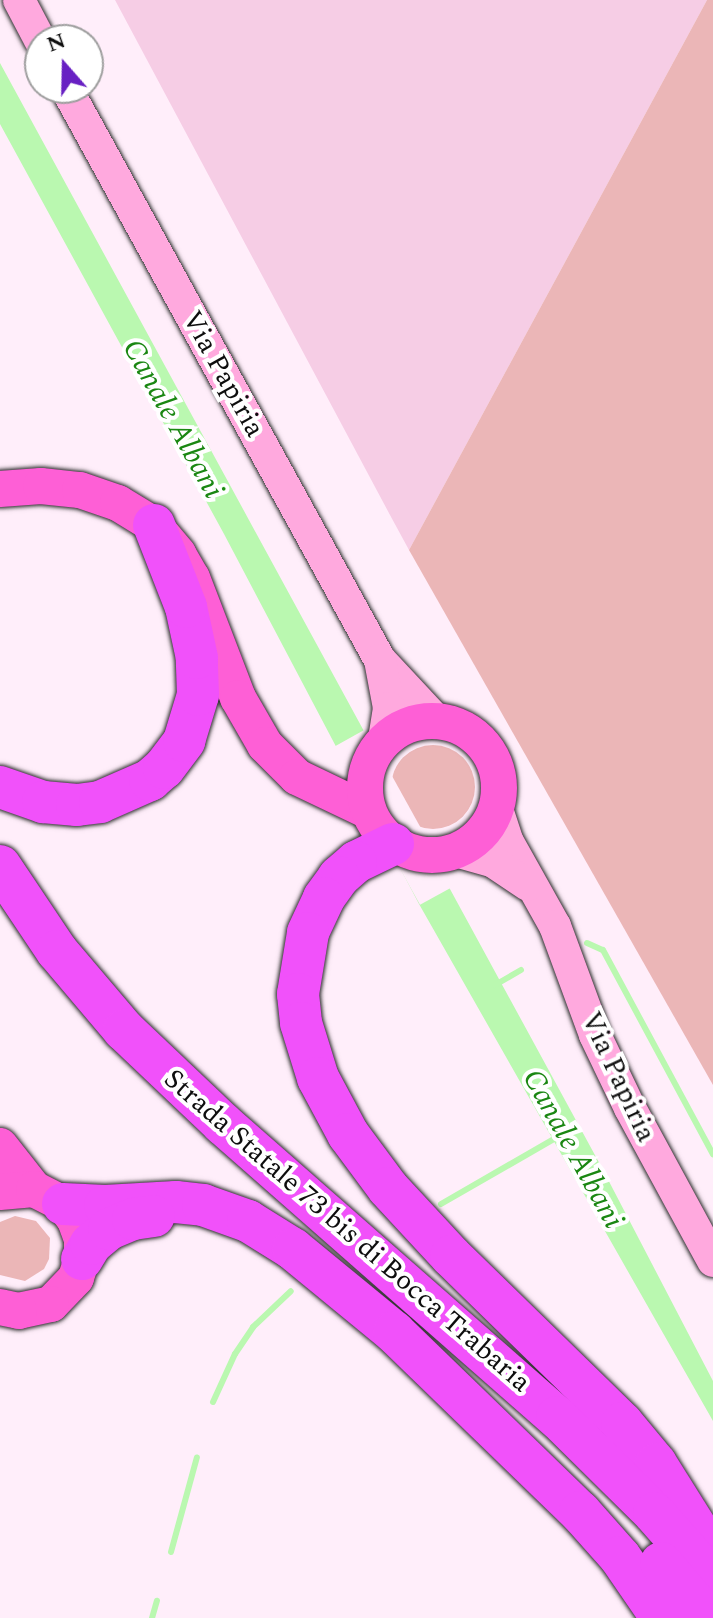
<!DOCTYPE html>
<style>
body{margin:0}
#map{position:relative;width:713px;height:1618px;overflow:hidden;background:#ffeefa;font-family:Spectral,serif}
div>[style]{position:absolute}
.farmland>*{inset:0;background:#f6cde5}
.green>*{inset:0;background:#ebb6b7}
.round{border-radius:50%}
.water>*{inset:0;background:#baf8b0}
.pier>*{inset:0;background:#ffeefa;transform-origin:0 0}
.stream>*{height:6px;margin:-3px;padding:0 3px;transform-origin:3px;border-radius:3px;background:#baf8b0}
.roads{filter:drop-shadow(0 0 2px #2f2f2f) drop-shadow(0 0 2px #2f2f2f)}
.secondary>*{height:32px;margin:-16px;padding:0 16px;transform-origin:16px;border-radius:16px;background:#ffa9de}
.primary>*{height:36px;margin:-18px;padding:0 18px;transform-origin:18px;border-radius:18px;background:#fe5fd6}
.primary>.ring{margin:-18px;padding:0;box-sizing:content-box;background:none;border:36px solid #fe5fd6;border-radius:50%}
.highway>*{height:42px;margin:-21px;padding:0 21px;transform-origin:21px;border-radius:21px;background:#f151fa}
span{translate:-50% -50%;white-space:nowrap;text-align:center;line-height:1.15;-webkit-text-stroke:8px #fff;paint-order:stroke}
.street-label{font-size:28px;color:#0d0d0d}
.water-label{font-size:30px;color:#1a8712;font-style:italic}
.north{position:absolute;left:24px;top:24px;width:80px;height:80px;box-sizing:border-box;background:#fff;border:2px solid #9e9e9e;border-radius:50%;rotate:340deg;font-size:22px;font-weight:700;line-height:32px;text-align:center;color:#0d0d0d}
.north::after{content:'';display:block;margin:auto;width:28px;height:36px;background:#6820c3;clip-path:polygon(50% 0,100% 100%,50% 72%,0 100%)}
</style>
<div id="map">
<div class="farmland">
<i style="clip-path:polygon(115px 0,707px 0,409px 550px,390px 515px)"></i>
</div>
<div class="green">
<i style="clip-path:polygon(707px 0,713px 0,713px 1085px,409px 550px)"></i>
<i class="round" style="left:391px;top:745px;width:84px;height:84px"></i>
<i style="clip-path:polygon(15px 1216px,36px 1221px,50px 1238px,49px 1259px,44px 1269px,25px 1281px,0 1275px,0 1222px)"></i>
</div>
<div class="water">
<i style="clip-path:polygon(0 63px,602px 1168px,713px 1381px,713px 1421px,419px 904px,224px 534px,0 124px)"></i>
</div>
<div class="pier">
<i style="left:366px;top:729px;width:180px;height:38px;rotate:61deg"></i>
</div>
<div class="stream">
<i style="left:587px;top:943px;width:17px;rotate:24deg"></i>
<i style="left:603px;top:950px;width:232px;rotate:61.7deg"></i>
<i style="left:495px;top:985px;width:30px;rotate:-30deg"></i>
<i style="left:441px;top:1204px;width:133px;rotate:-29.9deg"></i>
<i style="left:213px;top:1402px;width:53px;rotate:-65.4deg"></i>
<i style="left:235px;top:1354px;width:32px;rotate:-56deg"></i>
<i style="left:253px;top:1327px;width:52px;rotate:-43.5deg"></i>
<i style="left:171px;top:1552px;width:98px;rotate:-74.7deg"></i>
<i style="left:152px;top:1618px;width:18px;rotate:-74deg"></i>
</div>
<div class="roads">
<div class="secondary">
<i style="left:19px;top:0;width:45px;rotate:62.3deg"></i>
<i style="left:66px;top:88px;width:653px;rotate:61.24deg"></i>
<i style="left:380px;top:660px;width:82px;rotate:47deg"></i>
<i style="left:380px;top:660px;width:49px;rotate:79.4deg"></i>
<i style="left:389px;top:708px;width:32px;rotate:99deg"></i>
<i style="left:497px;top:809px;width:35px;rotate:72deg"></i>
<i style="left:508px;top:842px;width:96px;rotate:60.8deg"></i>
<i style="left:555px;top:926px;width:116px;rotate:69.8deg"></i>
<i style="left:595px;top:1035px;width:81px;rotate:64.4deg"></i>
<i style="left:630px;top:1108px;width:174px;rotate:61.5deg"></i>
<i style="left:456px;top:851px;width:37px;rotate:16deg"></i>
<i style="left:492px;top:861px;width:43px;rotate:33.7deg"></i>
</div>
<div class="primary">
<i style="left:0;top:489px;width:41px;rotate:-4.2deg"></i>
<i style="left:41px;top:486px;width:39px;rotate:6deg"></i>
<i style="left:80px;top:490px;width:40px;rotate:18.9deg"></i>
<i style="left:118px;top:503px;width:42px;rotate:31.4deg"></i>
<i style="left:154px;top:525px;width:38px;rotate:50deg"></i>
<i style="left:178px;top:554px;width:28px;rotate:60deg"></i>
<i style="left:192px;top:578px;width:129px;rotate:69deg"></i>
<i style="left:238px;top:698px;width:54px;rotate:60.1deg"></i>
<i style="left:265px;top:745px;width:45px;rotate:45deg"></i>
<i style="left:297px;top:777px;width:79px;rotate:25.6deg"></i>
<i class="ring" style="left:365px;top:721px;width:98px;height:98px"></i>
<i style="left:0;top:1146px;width:55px;rotate:51.7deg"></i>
<i style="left:0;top:1192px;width:34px;rotate:-5deg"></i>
<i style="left:34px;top:1189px;width:33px;rotate:27deg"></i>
<i style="left:63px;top:1204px;width:20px;rotate:53deg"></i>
<i style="left:75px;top:1220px;width:20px;rotate:70deg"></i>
<i style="left:82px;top:1239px;width:20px;rotate:90deg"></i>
<i style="left:82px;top:1259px;width:20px;rotate:108deg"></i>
<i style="left:76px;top:1278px;width:36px;rotate:134deg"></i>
<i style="left:51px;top:1304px;width:33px;rotate:168deg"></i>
<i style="left:19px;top:1311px;width:19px;rotate:-168deg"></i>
</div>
<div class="highway">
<i style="left:0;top:787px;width:46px;rotate:19.2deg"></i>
<i style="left:43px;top:802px;width:34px;rotate:5deg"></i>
<i style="left:77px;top:805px;width:23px;rotate:-7deg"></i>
<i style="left:100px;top:802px;width:55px;rotate:-23.7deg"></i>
<i style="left:150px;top:780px;width:18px;rotate:-41deg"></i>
<i style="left:164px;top:768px;width:34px;rotate:-53deg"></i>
<i style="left:184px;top:741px;width:48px;rotate:-73.1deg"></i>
<i style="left:198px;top:695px;width:37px;rotate:-92deg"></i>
<i style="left:197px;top:658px;width:52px;rotate:-102.2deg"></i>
<i style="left:186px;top:607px;width:88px;rotate:-111.3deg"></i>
<i style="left:393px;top:844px;width:41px;rotate:154.1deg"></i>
<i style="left:356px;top:862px;width:23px;rotate:139deg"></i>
<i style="left:339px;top:877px;width:26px;rotate:126deg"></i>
<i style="left:324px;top:898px;width:38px;rotate:115deg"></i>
<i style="left:308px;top:933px;width:62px;rotate:99.3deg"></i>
<i style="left:298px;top:994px;width:29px;rotate:84deg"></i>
<i style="left:301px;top:1023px;width:58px;rotate:72.8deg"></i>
<i style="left:318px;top:1078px;width:64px;rotate:61.8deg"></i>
<i style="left:348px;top:1134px;width:67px;rotate:53.5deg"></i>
<i style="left:388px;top:1188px;width:93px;rotate:47.2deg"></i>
<i style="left:451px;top:1256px;width:239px;rotate:44.3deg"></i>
<i style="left:622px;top:1423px;width:53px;rotate:50.3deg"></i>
<i style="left:656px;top:1464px;width:92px;rotate:57.9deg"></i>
<i style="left:0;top:866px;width:102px;rotate:56.2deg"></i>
<i style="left:57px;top:951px;width:104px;rotate:49.7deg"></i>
<i style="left:124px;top:1030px;width:137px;rotate:43.5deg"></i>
<i style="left:223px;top:1124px;width:444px;rotate:41.3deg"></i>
<i style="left:557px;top:1417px;width:136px;rotate:44.7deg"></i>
<i style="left:654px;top:1513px;width:89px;rotate:48.6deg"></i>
<i style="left:63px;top:1204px;width:42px;rotate:2.7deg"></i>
<i style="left:105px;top:1206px;width:71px;rotate:-3.2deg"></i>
<i style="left:176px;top:1202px;width:27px;rotate:6deg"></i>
<i style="left:203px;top:1205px;width:48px;rotate:19.6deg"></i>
<i style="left:248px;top:1221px;width:53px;rotate:31.9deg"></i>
<i style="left:293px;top:1249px;width:131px;rotate:39.4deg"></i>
<i style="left:394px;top:1332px;width:259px;rotate:44.1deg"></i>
<i style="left:580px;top:1512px;width:60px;rotate:48.4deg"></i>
<i style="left:620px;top:1557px;width:74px;rotate:55.5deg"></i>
<i style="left:82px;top:1259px;width:17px;rotate:-59deg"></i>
<i style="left:91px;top:1244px;width:23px;rotate:-40deg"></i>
<i style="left:109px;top:1229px;width:26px;rotate:-23deg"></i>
<i style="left:133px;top:1219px;width:21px;rotate:-8deg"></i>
<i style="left:661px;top:1563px;width:72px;rotate:49.5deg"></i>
</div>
</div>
<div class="street-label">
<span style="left:223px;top:374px;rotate:61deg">Via Papiria</span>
<span style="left:618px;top:1077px;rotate:65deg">Via Papiria</span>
<span style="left:347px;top:1231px;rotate:41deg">Strada Statale 73 bis di Bocca Trabaria</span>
</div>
<div class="water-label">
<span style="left:173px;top:419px;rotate:61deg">Canale Albani</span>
<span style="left:573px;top:1149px;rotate:61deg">Canale Albani</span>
</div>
<div class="north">N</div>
</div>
